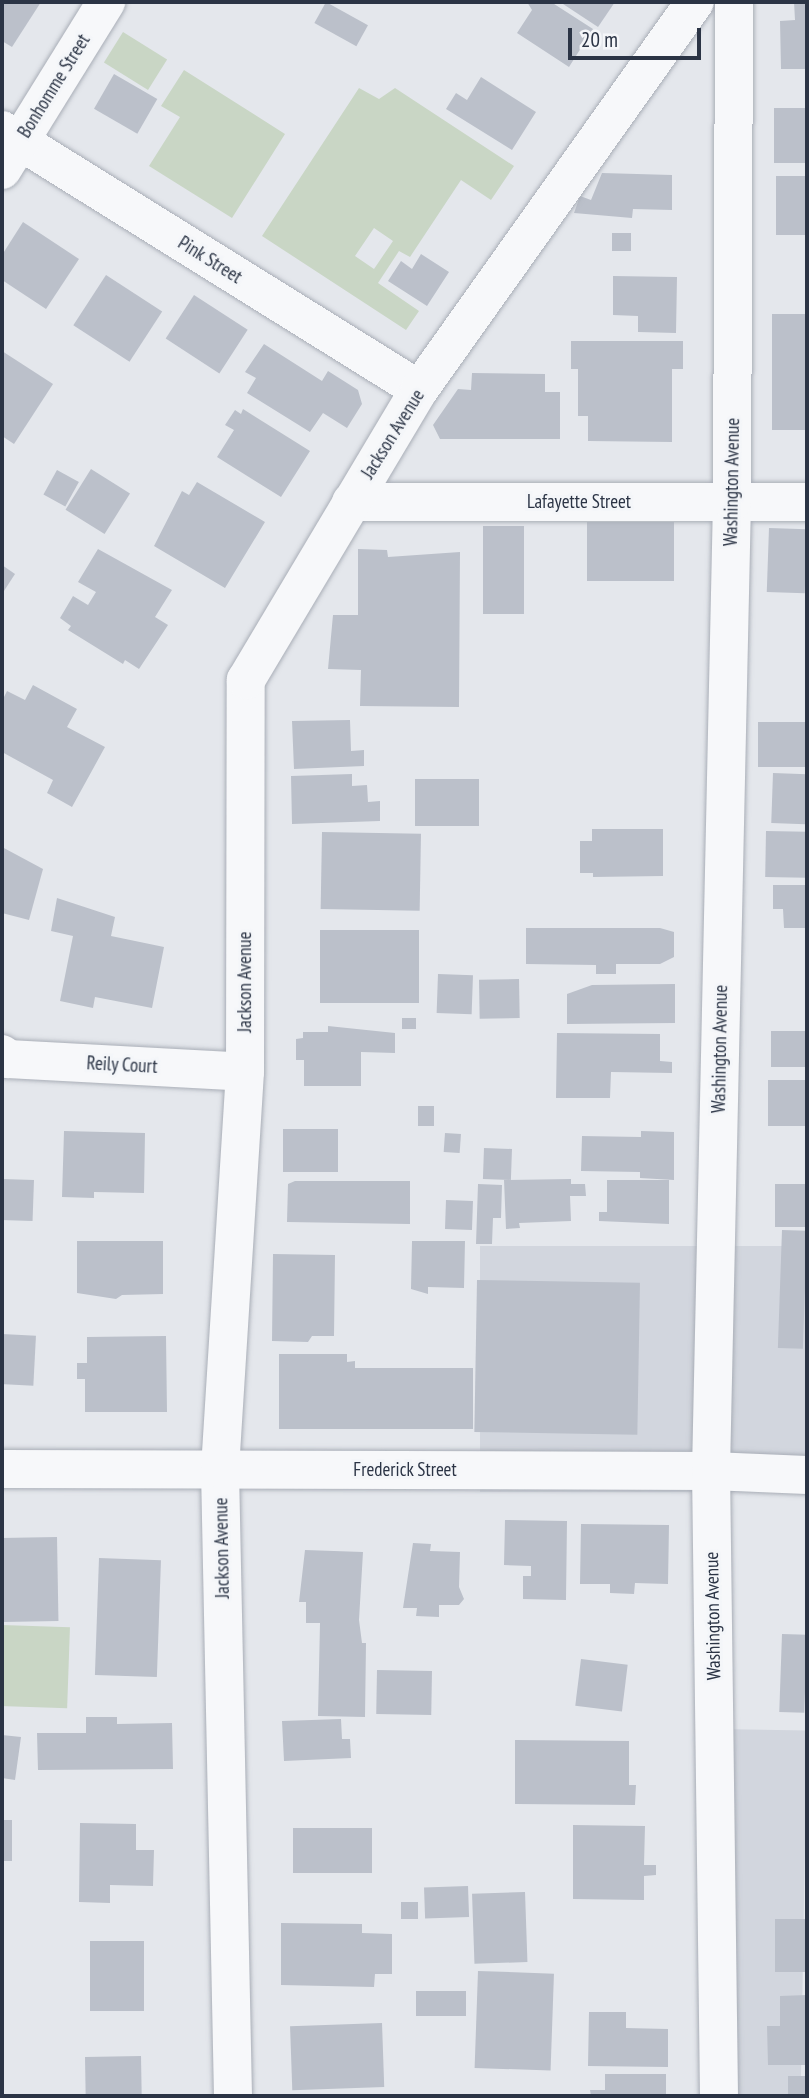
<!DOCTYPE html>
<style>
body{margin:0}
#map{position:relative;width:809px;height:2098px;overflow:hidden;background:#e4e7ec;font-family:"PT Sans Narrow",sans-serif}
div>[style]{position:absolute}
.built>*{inset:0;background:#d2d6de;transform-origin:0 0}
.green>*{inset:0;background:#c9d6c5;transform-origin:0 0}
.building>*{inset:0;background:#bbc0ca;transform-origin:0 0}
.roads{filter:drop-shadow(0 0 2px #a9aeb7) drop-shadow(0 0 2px #a9aeb7)}
.minor>*{height:38px;margin:-19px;padding:0 19px;transform-origin:19px;border-radius:19px;background:#f7f8fa}
span{translate:-50% -50%;white-space:nowrap;text-align:center;line-height:1.15;-webkit-text-stroke:6px #f4f6f9;paint-order:stroke}
.street-label{font-size:19px;color:#2b3445}
.frame{position:absolute;inset:0;border:4px solid #2b3445;pointer-events:none}
.scale{position:absolute;left:568px;top:28px;width:133px;height:32px;box-sizing:border-box;border:4px solid #2b3445;border-top:0;padding-left:9px;font-size:21px;line-height:24px;white-space:nowrap;color:#2b3445;-webkit-text-stroke:5px #f4f6f9;paint-order:stroke}
</style>
<div id="map">
<div class="built">
<i style="left:807px;top:1246px;width:246px;height:327px;rotate:90deg"></i>
<i style="left:717px;top:1729px;width:90px;height:367px;rotate:1deg"></i>
</div>
<div class="green">
<i style="left:123px;top:32px;width:52px;height:36px;rotate:32deg"></i>
<i style="clip-path:polygon(184px 70px,285px 134px,232px 218px,149px 166px,180px 117px,161px 106px)"></i>
<i style="clip-path:polygon(evenodd,359px 88px,379px 99px,395px 88px,514px 166px,491px 200px,461px 180px,410px 257px,399px 251px,378px 283px,419px 311px,406px 330px,262px 236px,359px 88px,374px 228px,393px 241px,374px 269px,355px 256px,374px 228px)"></i>
<i style="left:2px;top:1625px;width:68px;height:81px;rotate:2deg"></i>
</div>
<div class="building">
<i style="clip-path:polygon(2px 2px,41px 2px,12px 47px,2px 41px)"></i>
<i style="left:326px;top:2px;width:48px;height:24px;rotate:29deg"></i>
<i style="clip-path:polygon(527px 2px,551px 2px,593px 29px,569px 67px,517px 33px,532px 10px)"></i>
<i style="clip-path:polygon(560px 2px,615px 2px,598px 27px)"></i>
<i style="clip-path:polygon(794px 2px,807px 2px,807px 69px,781px 69px,780px 21px,795px 20px)"></i>
<i style="left:114px;top:74px;width:50px;height:40px;rotate:30deg"></i>
<i style="clip-path:polygon(481px 77px,536px 112px,512px 150px,446px 109px,456px 93px,467px 100px)"></i>
<i style="left:774px;top:108px;width:33px;height:55px"></i>
<i style="clip-path:polygon(602px 173px,672px 175px,672px 210px,633px 209px,632px 218px,574px 213px,580px 196px,591px 200px)"></i>
<i style="left:807px;top:176px;width:59px;height:31px;rotate:90deg"></i>
<i style="clip-path:polygon(23px 222px,79px 259px,46px 309px,2px 280px,2px 255px)"></i>
<i style="left:612px;top:233px;width:19px;height:18px"></i>
<i style="clip-path:polygon(421px 254px,449px 272px,427px 306px,388px 281px,401px 261px,412px 269px)"></i>
<i style="left:106px;top:275px;width:67px;height:60px;rotate:33deg"></i>
<i style="clip-path:polygon(613px 276px,677px 277px,676px 333px,638px 332px,638px 316px,613px 315px)"></i>
<i style="left:194px;top:295px;width:64px;height:52px;rotate:33deg"></i>
<i style="left:772px;top:314px;width:35px;height:116px"></i>
<i style="clip-path:polygon(571px 341px,683px 341px,683px 369px,672px 369px,672px 442px,588px 441px,588px 416px,578px 416px,578px 369px,571px 369px)"></i>
<i style="clip-path:polygon(264px 344px,322px 381px,328px 371px,358px 390px,362px 404px,347px 428px,323px 413px,310px 432px,247px 393px,256px 378px,245px 372px)"></i>
<i style="clip-path:polygon(2px 351px,53px 384px,14px 444px,2px 436px)"></i>
<i style="clip-path:polygon(472px 373px,545px 374px,545px 392px,560px 392px,560px 439px,440px 439px,433px 425px,458px 389px,471px 390px)"></i>
<i style="clip-path:polygon(243px 409px,310px 451px,281px 497px,217px 457px,234px 430px,225px 425px,235px 410px,241px 414px)"></i>
<i style="left:91px;top:469px;width:46px;height:48px;rotate:32deg"></i>
<i style="left:57px;top:470px;width:25px;height:28px;rotate:29deg"></i>
<i style="clip-path:polygon(197px 482px,265px 522px,225px 588px,154px 546px,182px 491px,189px 495px)"></i>
<i style="left:587px;top:522px;width:87px;height:59px"></i>
<i style="left:483px;top:526px;width:41px;height:88px"></i>
<i style="left:769px;top:528px;width:38px;height:64px;rotate:2deg"></i>
<i style="clip-path:polygon(98px 549px,172px 590px,155px 617px,168px 625px,139px 669px,125px 660px,123px 664px,68px 630px,71px 626px,60px 618px,73px 596px,88px 605px,96px 592px,78px 582px)"></i>
<i style="clip-path:polygon(358px 549px,387px 550px,388px 557px,460px 552px,459px 707px,360px 706px,361px 670px,328px 669px,333px 615px,358px 615px)"></i>
<i style="clip-path:polygon(2px 565px,15px 574px,2px 594px)"></i>
<i style="clip-path:polygon(33px 685px,77px 709px,67px 727px,105px 747px,72px 807px,47px 793px,53px 780px,2px 752px,2px 701px,7px 691px,25px 700px)"></i>
<i style="clip-path:polygon(350px 720px,351px 751px,364px 750px,364px 766px,294px 769px,292px 721px)"></i>
<i style="left:758px;top:722px;width:49px;height:45px"></i>
<i style="left:773px;top:773px;width:34px;height:50px;rotate:2deg"></i>
<i style="clip-path:polygon(352px 774px,352px 786px,367px 785px,368px 802px,380px 801px,380px 821px,292px 824px,291px 776px)"></i>
<i style="left:415px;top:779px;width:64px;height:47px"></i>
<i style="clip-path:polygon(592px 829px,663px 829px,663px 876px,593px 877px,593px 873px,580px 873px,580px 841px,592px 841px)"></i>
<i style="left:766px;top:831px;width:41px;height:46px;rotate:1deg"></i>
<i style="left:322px;top:832px;width:99px;height:77px;rotate:1deg"></i>
<i style="clip-path:polygon(2px 847px,43px 869px,29px 920px,2px 913px)"></i>
<i style="clip-path:polygon(773px 885px,807px 885px,807px 928px,784px 928px,783px 909px,773px 909px)"></i>
<i style="clip-path:polygon(57px 898px,115px 917px,111px 936px,164px 947px,152px 1008px,95px 997px,93px 1008px,60px 1001px,73px 936px,51px 931px)"></i>
<i style="clip-path:polygon(526px 928px,660px 928px,674px 932px,674px 957px,660px 964px,616px 964px,616px 974px,596px 974px,596px 965px,526px 964px)"></i>
<i style="left:320px;top:930px;width:99px;height:73px"></i>
<i style="left:438px;top:974px;width:35px;height:39px;rotate:2deg"></i>
<i style="left:519px;top:979px;width:39px;height:40px;rotate:89deg"></i>
<i style="clip-path:polygon(675px 984px,675px 1023px,567px 1024px,567px 994px,592px 985px)"></i>
<i style="left:402px;top:1018px;width:14px;height:11px"></i>
<i style="clip-path:polygon(328px 1026px,395px 1033px,395px 1053px,361px 1052px,361px 1086px,304px 1086px,304px 1060px,296px 1060px,296px 1039px,303px 1038px,303px 1032px,328px 1032px)"></i>
<i style="left:771px;top:1031px;width:36px;height:36px"></i>
<i style="clip-path:polygon(557px 1033px,660px 1034px,660px 1061px,672px 1062px,672px 1073px,611px 1072px,610px 1098px,556px 1098px)"></i>
<i style="left:768px;top:1080px;width:39px;height:46px"></i>
<i style="left:418px;top:1106px;width:16px;height:20px"></i>
<i style="left:283px;top:1129px;width:55px;height:43px"></i>
<i style="clip-path:polygon(64px 1131px,145px 1133px,144px 1193px,94px 1192px,94px 1198px,62px 1197px)"></i>
<i style="clip-path:polygon(641px 1131px,674px 1132px,674px 1180px,640px 1178px,640px 1172px,581px 1171px,582px 1136px,641px 1137px)"></i>
<i style="left:445px;top:1133px;width:16px;height:19px;rotate:4deg"></i>
<i style="left:484px;top:1148px;width:28px;height:31px;rotate:2deg"></i>
<i style="left:2px;top:1179px;width:32px;height:41px;rotate:2deg"></i>
<i style="clip-path:polygon(571px 1179px,571px 1184px,585px 1184px,586px 1196px,570px 1196px,571px 1221px,519px 1223px,520px 1228px,506px 1229px,504px 1180px)"></i>
<i style="clip-path:polygon(607px 1180px,669px 1180px,669px 1224px,599px 1221px,599px 1212px,607px 1212px)"></i>
<i style="clip-path:polygon(295px 1181px,410px 1181px,410px 1224px,287px 1222px,288px 1184px)"></i>
<i style="clip-path:polygon(478px 1184px,502px 1185px,501px 1218px,493px 1218px,492px 1244px,476px 1244px)"></i>
<i style="left:775px;top:1184px;width:32px;height:43px"></i>
<i style="left:446px;top:1200px;width:27px;height:29px;rotate:2deg"></i>
<i style="left:782px;top:1230px;width:25px;height:118px;rotate:2deg"></i>
<i style="clip-path:polygon(77px 1241px,163px 1241px,163px 1294px,122px 1295px,116px 1299px,77px 1293px)"></i>
<i style="clip-path:polygon(412px 1241px,465px 1241px,464px 1288px,428px 1287px,428px 1294px,411px 1289px)"></i>
<i style="clip-path:polygon(273px 1254px,335px 1255px,334px 1336px,312px 1336px,308px 1342px,272px 1341px)"></i>
<i style="left:477px;top:1280px;width:163px;height:152px;rotate:1deg"></i>
<i style="left:2px;top:1334px;width:34px;height:50px;rotate:3deg"></i>
<i style="clip-path:polygon(166px 1336px,167px 1412px,85px 1412px,85px 1379px,77px 1379px,77px 1363px,87px 1363px,87px 1337px)"></i>
<i style="clip-path:polygon(279px 1354px,347px 1354px,347px 1362px,355px 1361px,355px 1368px,473px 1368px,473px 1429px,279px 1429px)"></i>
<i style="clip-path:polygon(505px 1520px,567px 1521px,566px 1600px,523px 1599px,523px 1576px,531px 1576px,531px 1566px,504px 1565px)"></i>
<i style="clip-path:polygon(581px 1524px,669px 1525px,668px 1584px,635px 1583px,634px 1594px,610px 1593px,610px 1584px,580px 1584px)"></i>
<i style="left:57px;top:1537px;width:84px;height:55px;rotate:89deg"></i>
<i style="clip-path:polygon(413px 1543px,431px 1544px,430px 1551px,460px 1552px,459px 1587px,464px 1599px,459px 1605px,439px 1605px,439px 1617px,416px 1616px,417px 1608px,403px 1608px)"></i>
<i style="clip-path:polygon(305px 1550px,363px 1552px,359px 1620px,362px 1643px,366px 1643px,365px 1717px,318px 1716px,320px 1623px,306px 1623px,306px 1602px,299px 1602px)"></i>
<i style="left:99px;top:1558px;width:62px;height:117px;rotate:2deg"></i>
<i style="left:782px;top:1634px;width:25px;height:78px;rotate:2deg"></i>
<i style="left:581px;top:1659px;width:47px;height:47px;rotate:7deg"></i>
<i style="left:377px;top:1670px;width:55px;height:44px;rotate:1deg"></i>
<i style="clip-path:polygon(86px 1717px,117px 1717px,117px 1724px,172px 1723px,173px 1769px,38px 1770px,37px 1733px,86px 1733px)"></i>
<i style="clip-path:polygon(341px 1719px,342px 1739px,350px 1739px,351px 1758px,284px 1761px,282px 1721px)"></i>
<i style="clip-path:polygon(2px 1735px,21px 1737px,15px 1780px,2px 1778px)"></i>
<i style="clip-path:polygon(515px 1740px,629px 1741px,629px 1785px,636px 1785px,635px 1805px,515px 1804px)"></i>
<i style="left:2px;top:1820px;width:10px;height:41px"></i>
<i style="clip-path:polygon(80px 1823px,136px 1824px,136px 1850px,154px 1850px,153px 1886px,110px 1885px,110px 1903px,79px 1902px)"></i>
<i style="clip-path:polygon(573px 1825px,645px 1826px,644px 1865px,656px 1865px,656px 1875px,644px 1876px,644px 1900px,573px 1899px)"></i>
<i style="left:293px;top:1828px;width:79px;height:45px"></i>
<i style="left:468px;top:1886px;width:31px;height:44px;rotate:88deg"></i>
<i style="left:525px;top:1892px;width:70px;height:53px;rotate:88deg"></i>
<i style="left:401px;top:1902px;width:17px;height:17px"></i>
<i style="left:775px;top:1919px;width:32px;height:53px"></i>
<i style="clip-path:polygon(281px 1923px,362px 1924px,362px 1933px,392px 1934px,392px 1974px,375px 1974px,374px 1987px,281px 1985px)"></i>
<i style="left:90px;top:1941px;width:54px;height:70px"></i>
<i style="left:478px;top:1971px;width:76px;height:97px;rotate:2deg"></i>
<i style="left:416px;top:1991px;width:50px;height:25px"></i>
<i style="clip-path:polygon(807px 1995px,807px 2065px,768px 2065px,767px 2026px,780px 2026px,780px 1996px)"></i>
<i style="clip-path:polygon(589px 2012px,626px 2012px,626px 2028px,668px 2029px,668px 2067px,588px 2066px)"></i>
<i style="left:382px;top:2023px;width:64px;height:92px;rotate:88deg"></i>
<i style="left:141px;top:2056px;width:40px;height:56px;rotate:89deg"></i>
<i style="clip-path:polygon(605px 2074px,666px 2074px,666px 2096px,591px 2096px,590px 2090px,605px 2090px)"></i>
<i style="left:788px;top:2076px;width:19px;height:20px"></i>
</div>
<div class="roads">
<div class="minor">
<i style="left:2px;top:130px;width:491px;rotate:31.9deg"></i>
<i style="left:2px;top:170px;width:198px;rotate:-58.2deg"></i>
<i style="left:351px;top:502px;width:456px"></i>
<i style="left:2px;top:1054px;width:8px;rotate:40deg"></i>
<i style="left:8px;top:1059px;width:237px;rotate:3.1deg"></i>
<i style="left:2px;top:1469px;width:709px;rotate:0.16deg"></i>
<i style="left:711px;top:1471px;width:96px;rotate:2.4deg"></i>
<i style="left:233px;top:2096px;width:627px;rotate:-91.19deg"></i>
<i style="left:220px;top:1469px;width:398px;rotate:-86.4deg"></i>
<i style="left:245px;top:1072px;width:392px;rotate:-89.9deg"></i>
<i style="left:246px;top:680px;width:338px;rotate:-59.2deg"></i>
<i style="left:419px;top:390px;width:476px;rotate:-54.6deg"></i>
<i style="left:719px;top:2096px;width:625px;rotate:-90.73deg"></i>
<i style="left:711px;top:1471px;width:969px;rotate:-88.76deg"></i>
<i style="left:732px;top:502px;width:500px;rotate:-89.77deg"></i>
</div>
</div>
<div class="street-label">
<span style="left:54px;top:86px;rotate:-58deg">Bonhomme Street</span>
<span style="left:210px;top:260px;rotate:32deg">Pink Street</span>
<span style="left:393px;top:434px;rotate:-58deg">Jackson Avenue</span>
<span style="left:732px;top:482px;rotate:-89deg">Washington Avenue</span>
<span style="left:579px;top:502px">Lafayette Street</span>
<span style="left:245px;top:982px;rotate:-90deg">Jackson Avenue</span>
<span style="left:720px;top:1049px;rotate:-89deg">Washington Avenue</span>
<span style="left:122px;top:1065px;rotate:3deg">Reily Court</span>
<span style="left:405px;top:1470px">Frederick Street</span>
<span style="left:222px;top:1548px;rotate:-91deg">Jackson Avenue</span>
<span style="left:713px;top:1616px;rotate:-91deg">Washington Avenue</span>
</div>
<div class="frame"></div>
<div class="scale">20 m</div>
</div>
